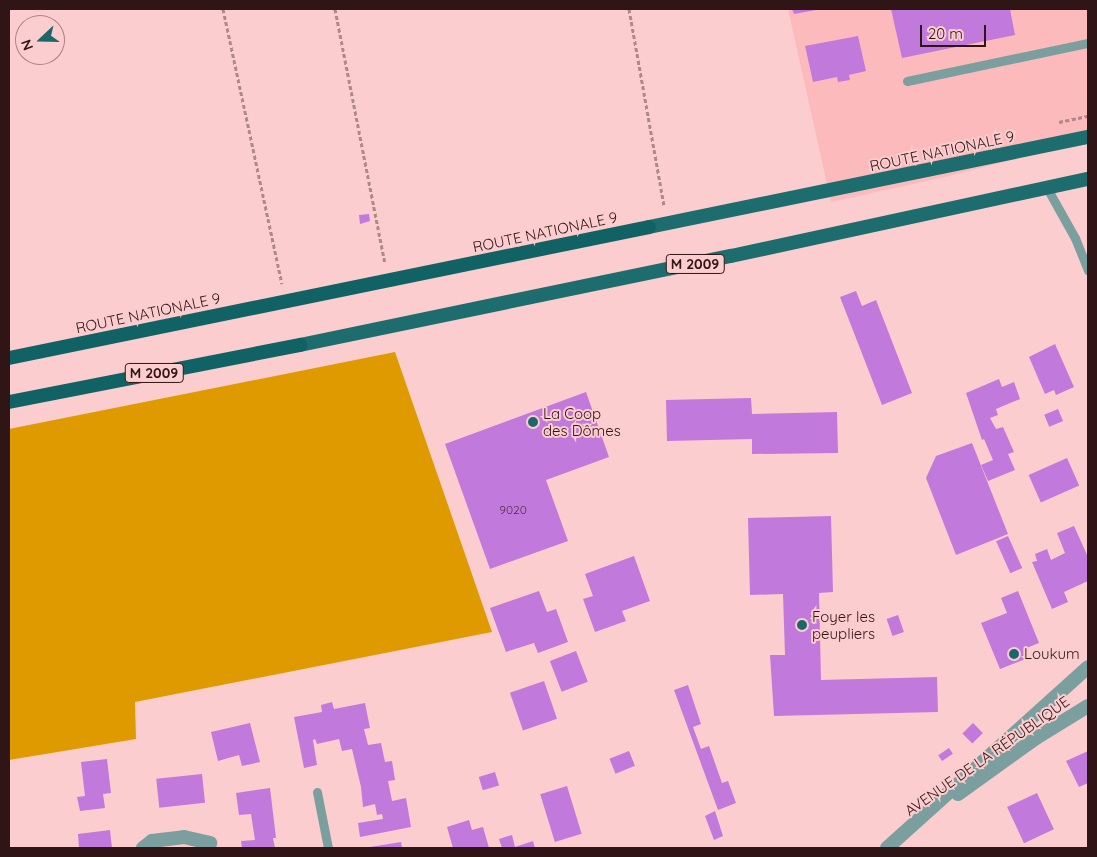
<!DOCTYPE html>
<meta charset="utf-8">
<style>
body{margin:0}
#map{position:relative;width:1097px;height:857px;overflow:hidden;background:#fbcdce;font-family:Quicksand,sans-serif}
div>[style]{position:absolute}
.built>*{inset:0;background:#fcbabc}
.green>*{inset:0;background:#df9a00}
.building>*{inset:0;background:#c279dc;transform-origin:0 0}
.path>*{height:3px;margin-top:-1.5px;transform-origin:0;background:repeating-linear-gradient(90deg,#af8889 0 4px,transparent 0 6.5px)}
.service>*{height:9px;margin:-4.5px;padding:0 4.5px;transform-origin:4.5px;border-radius:4.5px;background:#7b9f9f}
.minor>*{height:14px;margin:-7px;padding:0 7px;transform-origin:7px;border-radius:7px;background:#7b9f9f}
.tertiary>*{height:14px;margin:-7px;padding:0 7px;transform-origin:7px;border-radius:7px;background:#7b9f9f}
.primary>*{height:14px;margin:-7px;padding:0 7px;transform-origin:7px;border-radius:7px;background:#1d6c6e}
.trunk>*{height:14px;margin:-7px;padding:0 7px;transform-origin:7px;border-radius:7px;background:#116264}
.dots>*{width:14px;height:14px;translate:-50% -50%;box-sizing:border-box;border:2px solid #fbcdce;border-radius:50%}
span{translate:-50% -50%;white-space:nowrap;text-align:center;line-height:1.15;-webkit-text-stroke:4px #fbcdce;paint-order:stroke}
.number-label{font-size:12px;color:#542e48}
.number-label span{-webkit-text-stroke-width:0}
.shield-label span{padding:1px 4px;background:#fbcdce;border:1px solid;border-radius:4px;-webkit-text-stroke-width:0}
.shield-label{font-size:14px;color:#301517;font-weight:700}
.street-label{font-size:15px;color:#301517}
.poi-label{font-size:15px;color:#301517}
.left{translate:0 -50%;text-align:left}
.frame{position:absolute;inset:0;border:10px solid #301517;pointer-events:none}
.north{position:absolute;left:15px;top:15px;width:50px;height:50px;box-sizing:border-box;background:#fbcdce;border:1px solid #aa8385;border-radius:50%;rotate:249deg;font-size:14px;font-weight:700;line-height:20px;text-align:center;color:#301517}
.north::after{content:'';display:block;margin:auto;width:18px;height:22px;background:#1b686a;clip-path:polygon(50% 0,100% 100%,50% 72%,0 100%)}
.scale{position:absolute;left:920px;top:25px;width:66px;height:22px;box-sizing:border-box;border:2px solid #301517;border-top:0;padding-left:6px;font-size:15px;line-height:18px;white-space:nowrap;color:#301517;-webkit-text-stroke:4px #fbcdce;paint-order:stroke}
</style>
<div id="map">
<div class="built">
<i style="clip-path:polygon(788px 9px,1088px 9px,1088px 141px,945px 177px,831px 202px)"></i>
</div>
<div class="green">
<i style="clip-path:polygon(395px 352px,492px 632px,135px 702px,136px 739px,9px 760px,9px 429px)"></i>
</div>
<div class="building">
<i style="clip-path:polygon(792px 9px,816px 9px,816px 10px,794px 14px)"></i>
<i style="clip-path:polygon(891px 9px,1010px 9px,1015px 35px,902px 58px)"></i>
<i style="clip-path:polygon(858px 36px,866px 71px,849px 75px,850px 80px,838px 82px,837px 77px,813px 82px,805px 46px)"></i>
<i style="clip-path:polygon(369px 214px,370px 221px,360px 224px,359px 215px)"></i>
<i style="clip-path:polygon(856px 291px,862px 306px,876px 300px,912px 393px,882px 405px,840px 297px)"></i>
<i style="clip-path:polygon(1055px 344px,1074px 387px,1056px 395px,1054px 390px,1045px 394px,1029px 357px)"></i>
<i style="clip-path:polygon(999px 379px,1002px 387px,1014px 382px,1020px 399px,996px 409px,998px 415px,990px 418px,996px 429px,1003px 427px,1014px 452px,1008px 454px,1015px 470px,988px 481px,981px 465px,993px 460px,984px 439px,982px 440px,966px 393px)"></i>
<i style="clip-path:polygon(586px 392px,609px 457px,546px 480px,568px 541px,490px 569px,445px 444px)"></i>
<i style="clip-path:polygon(751px 398px,752px 414px,837px 412px,838px 453px,752px 454px,752px 439px,667px 441px,666px 400px)"></i>
<i style="left:1058px;top:409px;width:13px;height:15px;rotate:67deg"></i>
<i style="clip-path:polygon(972px 443px,1008px 534px,956px 555px,926px 478px,936px 456px)"></i>
<i style="left:1067px;top:458px;width:30px;height:42px;rotate:66deg"></i>
<i style="clip-path:polygon(831px 516px,833px 592px,819px 593px,821px 680px,937px 677px,938px 712px,774px 716px,770px 655px,785px 655px,783px 594px,750px 595px,748px 518px)"></i>
<i style="clip-path:polygon(1074px 526px,1088px 557px,1088px 581px,1064px 592px,1068px 602px,1052px 609px,1032px 562px,1037px 561px,1035px 554px,1047px 549px,1051px 560px,1065px 553px,1057px 533px)"></i>
<i style="left:1008px;top:536px;width:35px;height:13px;rotate:66deg"></i>
<i style="clip-path:polygon(634px 556px,650px 601px,622px 611px,626px 621px,595px 632px,583px 599px,593px 596px,585px 574px)"></i>
<i style="clip-path:polygon(539px 591px,547px 612px,556px 609px,568px 642px,538px 653px,534px 643px,506px 652px,490px 608px)"></i>
<i style="clip-path:polygon(1018px 591px,1039px 643px,1024px 649px,1028px 658px,1000px 669px,981px 623px,1007px 613px,1001px 598px)"></i>
<i style="left:898px;top:615px;width:18px;height:12px;rotate:71deg"></i>
<i style="left:576px;top:651px;width:33px;height:28px;rotate:69deg"></i>
<i style="left:544px;top:681px;width:40px;height:36px;rotate:71deg"></i>
<i style="clip-path:polygon(688px 685px,701px 724px,693px 727px,701px 749px,709px 746px,722px 783px,728px 781px,736px 803px,718px 810px,674px 690px)"></i>
<i style="clip-path:polygon(332px 702px,334px 709px,365px 703px,370px 728px,364px 729px,368px 745px,381px 743px,385px 762px,392px 761px,395px 780px,388px 781px,392px 801px,406px 798px,411px 827px,360px 837px,358px 823px,383px 819px,382px 814px,377px 815px,375px 804px,363px 807px,361px 787px,352px 749px,342px 751px,339px 739px,317px 744px,315px 739px,313px 740px,317px 765px,304px 768px,294px 717px,322px 712px,321px 705px)"></i>
<i style="clip-path:polygon(250px 723px,260px 762px,242px 766px,239px 755px,218px 761px,211px 732px)"></i>
<i style="left:973px;top:723px;width:14px;height:15px;rotate:45deg"></i>
<i style="left:949px;top:748px;width:7px;height:13px;rotate:56deg"></i>
<i style="left:629px;top:751px;width:16px;height:21px;rotate:68deg"></i>
<i style="clip-path:polygon(1088px 751px,1088px 783px,1079px 787px,1066px 761px)"></i>
<i style="clip-path:polygon(107px 759px,111px 793px,103px 794px,105px 808px,80px 811px,77px 797px,85px 796px,81px 762px)"></i>
<i style="left:495px;top:772px;width:14px;height:17px;rotate:73deg"></i>
<i style="left:202px;top:774px;width:29px;height:46px;rotate:84deg"></i>
<i style="left:567px;top:786px;width:50px;height:28px;rotate:73deg"></i>
<i style="clip-path:polygon(270px 788px,276px 838px,273px 838px,275px 848px,242px 848px,241px 841px,255px 840px,251px 814px,239px 815px,236px 793px)"></i>
<i style="left:1037px;top:793px;width:40px;height:33px;rotate:65deg"></i>
<i style="clip-path:polygon(715px 811px,723px 836px,714px 840px,705px 816px)"></i>
<i style="clip-path:polygon(469px 820px,472px 830px,483px 827px,489px 848px,453px 848px,447px 827px)"></i>
<i style="clip-path:polygon(110px 830px,112px 848px,79px 848px,78px 834px)"></i>
<i style="clip-path:polygon(512px 835px,515px 847px,533px 841px,535px 848px,502px 848px,499px 839px)"></i>
<i style="clip-path:polygon(401px 842px,402px 848px,370px 848px,370px 847px)"></i>
</div>
<div class="path">
<i style="left:223px;top:9px;width:281px;rotate:77.9deg"></i>
<i style="left:335px;top:9px;width:259px;rotate:78.9deg"></i>
<i style="left:629px;top:9px;width:200px;rotate:79.9deg"></i>
<i style="left:1059px;top:122px;width:30px;rotate:-12deg"></i>
</div>
<div class="service">
<i style="left:907px;top:81px;width:185px;rotate:-11.9deg"></i>
<i style="left:1047px;top:188px;width:57px;rotate:60.8deg"></i>
<i style="left:1075px;top:238px;width:35px;rotate:68deg"></i>
<i style="left:317px;top:792px;width:57px;rotate:78.9deg"></i>
</div>
<div class="minor">
<i style="left:143px;top:848px;width:11px;rotate:-38deg"></i>
<i style="left:152px;top:841px;width:32px;rotate:-7deg"></i>
<i style="left:184px;top:837px;width:27px;rotate:13deg"></i>
</div>
<div class="tertiary">
<i style="left:958px;top:794px;width:96px;rotate:-35.7deg"></i>
<i style="left:1036px;top:738px;width:61px;rotate:-31.6deg"></i>
<i style="left:887px;top:848px;width:270px;rotate:-42deg"></i>
</div>
<div class="primary">
<i style="left:649px;top:227px;width:448px;rotate:-11.6deg"></i>
<i style="left:300px;top:345px;width:440px;rotate:-11.7deg"></i>
<i style="left:731px;top:256px;width:365px;rotate:-12.2deg"></i>
</div>
<div class="trunk">
<i style="left:9px;top:358px;width:653px;rotate:-11.57deg"></i>
<i style="left:9px;top:402px;width:297px;rotate:-11.1deg"></i>
</div>
<div class="dots">
<i style="left:533px;top:422px;background:#1b686a"></i>
<i style="left:802px;top:625px;background:#1b686a"></i>
<i style="left:1014px;top:654px;background:#1b686a"></i>
</div>
<div class="number-label">
<span style="left:513px;top:510px">9020</span>
</div>
<div class="shield-label">
<span style="left:695px;top:264px">M 2009</span>
<span style="left:154px;top:373px">M 2009</span>
</div>
<div class="street-label">
<span style="left:942px;top:151px;rotate:-12deg">ROUTE NATIONALE 9</span>
<span style="left:545px;top:232px;rotate:-12deg">ROUTE NATIONALE 9</span>
<span style="left:148px;top:313px;rotate:-12deg">ROUTE NATIONALE 9</span>
<span style="left:987px;top:756px;rotate:-35deg">AVENUE DE LA RÉPUBLIQUE</span>
</div>
<div class="poi-label">
<span class="left" style="left:543px;top:422px">La Coop<br>des Dômes</span>
<span class="left" style="left:812px;top:625px">Foyer les<br>peupliers</span>
<span class="left" style="left:1024px;top:654px">Loukum</span>
</div>
<div class="frame"></div>
<div class="north">N</div>
<div class="scale">20 m</div>
</div>
